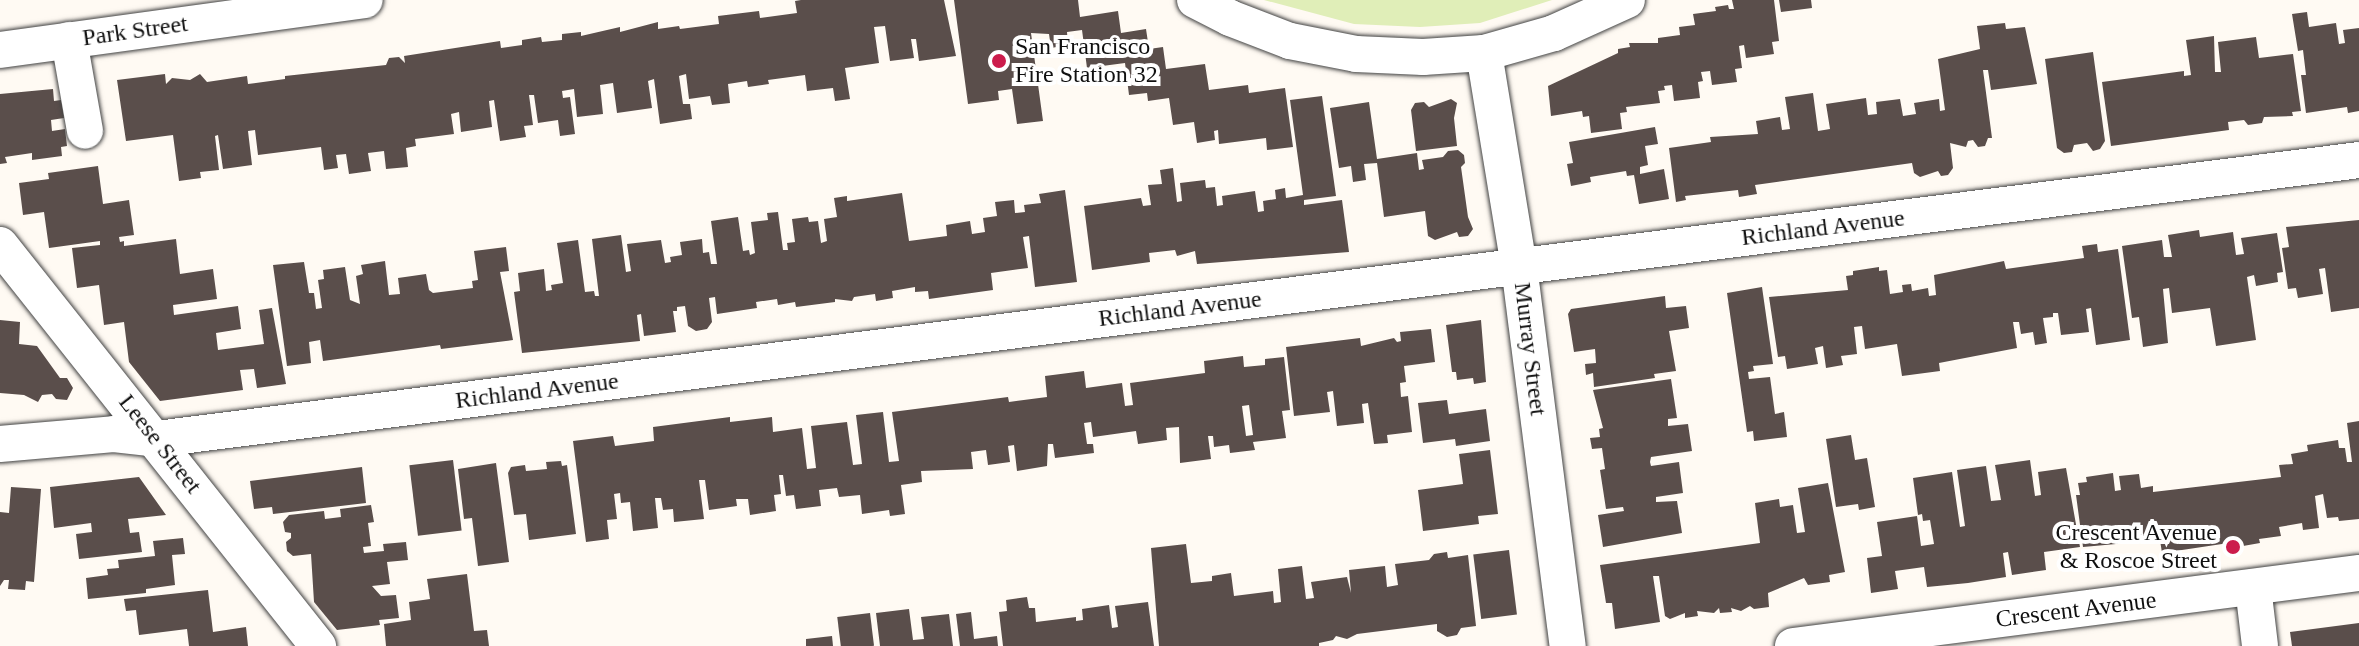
<!DOCTYPE html>
<style>
body{margin:0}
#map{position:relative;width:2359px;height:646px;overflow:hidden;background:#fffaf3;font-family:"Times New Roman",serif}
div>[style]{position:absolute}
.green>*{inset:0;background:#e0eeb8}
.building>*{inset:0;background:#5a4e4b;transform-origin:0 0}
.roads{filter:drop-shadow(0 0 2px #434343) drop-shadow(0 0 2px #434343)}
.minor>*{height:36px;margin:-18px;padding:0 18px;transform-origin:18px;border-radius:18px;background:#fff}
.dots>*{width:22px;height:22px;translate:-50% -50%;box-sizing:border-box;border:4px solid #fff;border-radius:50%}
span{translate:-50% -50%;white-space:nowrap;text-align:center;line-height:1.15;-webkit-text-stroke:8px #fff;paint-order:stroke}
.street-label{font-size:24px;color:#101010}
.poi-label{font-size:24px;color:#101010}
.left{translate:0 -50%;text-align:left}
.right{translate:-100% -50%;text-align:right}
</style>
<div id="map">
<div class="green">
<i style="clip-path:polygon(1264px 0,1552px 0,1480px 23px,1420px 27px,1354px 24px)"></i>
</div>
<div class="building">
<i style="clip-path:polygon(801px 0,944px 0,956px 56px,919px 61px,916px 39px,911px 39px,914px 58px,890px 61px,885px 26px,874px 27px,879px 63px,845px 68px,850px 99px,835px 101px,833px 88px,807px 91px,805px 75px,768px 80px,769px 84px,748px 87px,747px 81px,728px 84px,730px 103px,712px 105px,710px 96px,689px 99px,686px 74px,679px 76px,683px 104px,690px 104px,692px 119px,660px 124px,654px 79px,648px 81px,652px 108px,617px 113px,613px 83px,600px 85px,603px 114px,577px 117px,574px 89px,562px 91px,563px 98px,570px 97px,575px 134px,560px 136px,558px 120px,538px 123px,534px 95px,529px 95px,533px 125px,524px 126px,526px 137px,500px 141px,494px 100px,489px 101px,492px 127px,461px 132px,459px 112px,451px 114px,454px 134px,415px 139px,416px 146px,406px 148px,408px 167px,386px 169px,384px 151px,368px 153px,371px 171px,349px 174px,346px 154px,336px 155px,338px 168px,324px 170px,321px 147px,258px 155px,255px 130px,248px 131px,252px 165px,223px 169px,218px 135px,215px 136px,219px 170px,200px 172px,201px 178px,179px 181px,173px 135px,126px 141px,117px 80px,165px 74px,166px 84px,172px 78px,190px 80px,200px 74px,207px 82px,247px 76px,248px 84px,285px 79px,285px 76px,386px 65px,389px 58px,399px 57px,405px 63px,404px 56px,500px 41px,501px 48px,522px 45px,522px 40px,541px 37px,542px 42px,562px 40px,562px 34px,581px 32px,581px 36px,620px 27px,620px 32px,658px 22px,658px 29px,679px 26px,680px 29px,719px 24px,718px 16px,759px 11px,760px 18px,797px 13px,795px 1px)"></i>
<i style="clip-path:polygon(954px 0,1078px 0,1080px 17px,1118px 11px,1121px 33px,1146px 29px,1149px 49px,1163px 47px,1166px 69px,1205px 64px,1209px 90px,1248px 85px,1249px 93px,1285px 88px,1293px 147px,1267px 150px,1266px 138px,1219px 144px,1218px 130px,1214px 131px,1215px 140px,1197px 143px,1194px 122px,1173px 125px,1169px 98px,1148px 101px,1147px 93px,1129px 95px,1125px 63px,1087px 68px,1082px 30px,1067px 32px,1068px 45px,1051px 48px,1049px 34px,1031px 33px,1043px 121px,1017px 124px,1012px 89px,998px 91px,999px 100px,968px 104px)"></i>
<i style="clip-path:polygon(1732px 0,1774px 0,1779px 41px,1772px 42px,1774px 54px,1746px 58px,1744px 45px,1739px 46px,1742px 68px,1735px 69px,1737px 82px,1712px 85px,1710px 71px,1701px 72px,1703px 81px,1698px 82px,1700px 98px,1674px 101px,1672px 85px,1664px 86px,1665px 90px,1658px 91px,1660px 103px,1626px 107px,1627px 112px,1620px 113px,1622px 129px,1591px 133px,1589px 116px,1583px 117px,1582px 111px,1551px 116px,1548px 86px,1618px 53px,1618px 49px,1630px 47px,1629px 43px,1658px 43px,1658px 38px,1680px 35px,1679px 27px,1695px 25px,1693px 14px,1716px 11px,1715px 7px,1728px 5px,1729px 9px,1734px 9px)"></i>
<i style="clip-path:polygon(1779px 0,1811px 0,1812px 8px,1781px 12px)"></i>
<i style="clip-path:polygon(2307px 12px,2309px 27px,2336px 23px,2339px 44px,2345px 43px,2343px 30px,2359px 28px,2359px 111px,2348px 113px,2347px 107px,2306px 113px,2301px 75px,2306px 75px,2303px 50px,2298px 51px,2292px 14px)"></i>
<i style="clip-path:polygon(2005px 23px,2006px 29px,2025px 27px,2037px 84px,1991px 90px,1988px 70px,1983px 70px,1992px 138px,1988px 138px,1985px 146px,1978px 147px,1973px 140px,1968px 141px,1966px 147px,1950px 143px,1953px 168px,1948px 175px,1941px 176px,1938px 171px,1920px 177px,1914px 173px,1912px 163px,1755px 185px,1757px 194px,1739px 197px,1738px 190px,1685px 196px,1686px 200px,1676px 202px,1669px 148px,1711px 142px,1710px 137px,1758px 134px,1756px 121px,1780px 117px,1782px 130px,1790px 129px,1785px 97px,1813px 93px,1818px 131px,1830px 129px,1826px 104px,1866px 98px,1868px 115px,1877px 114px,1876px 102px,1900px 99px,1903px 116px,1916px 114px,1914px 103px,1939px 99px,1940px 111px,1945px 110px,1938px 59px,1980px 49px,1977px 26px)"></i>
<i style="clip-path:polygon(2214px 36px,2215px 72px,2221px 72px,2218px 42px,2256px 37px,2259px 58px,2293px 54px,2301px 111px,2292px 112px,2293px 116px,2264px 117px,2262px 123px,2248px 125px,2244px 120px,2228px 122px,2229px 130px,2111px 146px,2102px 82px,2184px 71px,2184px 76px,2191px 75px,2186px 40px)"></i>
<i style="clip-path:polygon(2093px 52px,2105px 141px,2100px 149px,2093px 151px,2087px 143px,2074px 145px,2072px 152px,2064px 153px,2057px 148px,2045px 59px)"></i>
<i style="clip-path:polygon(53px 89px,54px 101px,61px 100px,64px 118px,51px 120px,52px 131px,65px 129px,67px 146px,61px 147px,62px 156px,32px 160px,32px 153px,5px 157px,7px 163px,0 164px,0 94px)"></i>
<i style="clip-path:polygon(1322px 96px,1336px 196px,1304px 200px,1304px 205px,1342px 200px,1349px 252px,1197px 264px,1195px 251px,1177px 256px,1175px 250px,1149px 253px,1150px 262px,1092px 270px,1084px 206px,1141px 198px,1143px 206px,1151px 205px,1148px 185px,1162px 184px,1160px 170px,1173px 168px,1177px 202px,1182px 201px,1180px 183px,1205px 180px,1206px 188px,1215px 187px,1217px 206px,1223px 205px,1222px 196px,1255px 191px,1258px 212px,1264px 211px,1263px 201px,1276px 199px,1275px 190px,1285px 188px,1286px 198px,1303px 195px,1290px 100px)"></i>
<i style="clip-path:polygon(1451px 99px,1457px 103px,1454px 118px,1457px 146px,1416px 151px,1411px 110px,1415px 103px,1424px 102px,1429px 107px)"></i>
<i style="clip-path:polygon(1369px 102px,1377px 159px,1417px 153px,1419px 170px,1424px 169px,1422px 160px,1443px 157px,1448px 151px,1458px 150px,1464px 155px,1465px 163px,1461px 167px,1468px 217px,1473px 229px,1468px 236px,1459px 237px,1457px 232px,1435px 240px,1428px 236px,1425px 211px,1384px 217px,1377px 163px,1364px 164px,1366px 180px,1353px 182px,1351px 166px,1339px 168px,1330px 108px)"></i>
<i style="clip-path:polygon(1655px 127px,1658px 144px,1645px 146px,1648px 165px,1640px 167px,1640px 174px,1664px 169px,1669px 199px,1639px 204px,1634px 175px,1627px 176px,1626px 171px,1590px 177px,1591px 182px,1571px 186px,1567px 164px,1573px 163px,1569px 142px)"></i>
<i style="clip-path:polygon(98px 166px,103px 204px,129px 200px,134px 235px,119px 237px,120px 242px,124px 241px,124px 246px,176px 239px,180px 274px,213px 269px,217px 299px,173px 305px,174px 315px,238px 306px,241px 329px,216px 333px,218px 350px,264px 344px,259px 310px,272px 308px,286px 384px,257px 388px,254px 369px,240px 370px,243px 390px,160px 401px,129px 362px,124px 322px,104px 325px,99px 285px,77px 288px,72px 248px,100px 245px,100px 241px,49px 248px,44px 212px,23px 215px,19px 183px,49px 179px,48px 173px)"></i>
<i style="clip-path:polygon(1065px 190px,1077px 282px,1035px 287px,1029px 236px,1023px 237px,1028px 268px,991px 273px,993px 290px,929px 299px,928px 291px,915px 292px,915px 287px,892px 291px,893px 298px,876px 301px,875px 294px,854px 297px,852px 301px,835px 299px,835px 302px,796px 307px,795px 302px,778px 305px,777px 299px,756px 302px,757px 308px,717px 314px,715px 297px,709px 298px,712px 322px,707px 329px,696px 331px,688px 326px,685px 306px,677px 307px,677px 311px,673px 311px,676px 332px,644px 336px,641px 314px,637px 315px,640px 341px,522px 353px,514px 292px,520px 291px,518px 273px,544px 269px,546px 291px,552px 290px,551px 285px,563px 283px,557px 243px,578px 240px,585px 292px,594px 291px,595px 296px,599px 296px,592px 239px,621px 235px,626px 272px,631px 271px,627px 244px,661px 240px,665px 263px,671px 262px,670px 257px,682px 255px,680px 242px,702px 239px,703px 253px,709px 252px,711px 264px,717px 264px,711px 221px,738px 217px,743px 251px,749px 250px,750px 255px,755px 253px,751px 222px,768px 220px,767px 213px,778px 212px,783px 250px,788px 250px,787px 243px,795px 242px,792px 219px,808px 217px,809px 222px,818px 221px,821px 243px,827px 241px,824px 219px,837px 217px,834px 198px,847px 196px,847px 201px,902px 193px,909px 241px,947px 236px,946px 225px,970px 221px,972px 234px,985px 232px,983px 218px,997px 216px,995px 202px,1014px 200px,1015px 213px,1025px 212px,1024px 205px,1041px 203px,1039px 194px)"></i>
<i style="clip-path:polygon(2359px 220px,2359px 308px,2331px 312px,2325px 268px,2319px 269px,2323px 294px,2298px 298px,2296px 288px,2288px 289px,2282px 248px,2289px 247px,2286px 227px)"></i>
<i style="clip-path:polygon(2199px 230px,2200px 237px,2233px 232px,2236px 255px,2244px 254px,2241px 238px,2277px 233px,2283px 272px,2277px 273px,2278px 282px,2256px 286px,2254px 275px,2247px 277px,2256px 340px,2216px 346px,2210px 308px,2172px 313px,2169px 288px,2163px 289px,2168px 343px,2143px 347px,2139px 317px,2132px 318px,2122px 246px,2162px 240px,2164px 257px,2172px 257px,2168px 235px)"></i>
<i style="clip-path:polygon(2097px 244px,2098px 252px,2118px 249px,2130px 340px,2096px 345px,2091px 308px,2086px 309px,2089px 332px,2061px 335px,2058px 313px,2053px 313px,2053px 317px,2043px 318px,2047px 343px,2035px 345px,2033px 332px,2021px 334px,2019px 322px,2013px 322px,2017px 348px,1939px 363px,1940px 371px,1902px 376px,1897px 344px,1865px 349px,1862px 326px,1854px 327px,1857px 354px,1841px 356px,1843px 365px,1826px 368px,1823px 346px,1815px 348px,1818px 364px,1787px 369px,1785px 356px,1778px 357px,1769px 297px,1848px 290px,1846px 276px,1853px 275px,1853px 271px,1879px 267px,1879px 271px,1887px 270px,1890px 294px,1903px 292px,1902px 285px,1911px 284px,1912px 291px,1928px 288px,1929px 296px,1936px 295px,1934px 275px,2004px 261px,2006px 269px,2084px 258px,2082px 246px)"></i>
<i style="clip-path:polygon(506px 247px,509px 271px,500px 272px,513px 340px,441px 349px,440px 345px,323px 361px,320px 340px,309px 342px,311px 363px,287px 366px,273px 265px,304px 262px,309px 293px,314px 293px,316px 309px,322px 308px,318px 280px,324px 279px,323px 270px,345px 267px,350px 300px,360px 304px,356px 276px,363px 274px,361px 265px,385px 261px,389px 295px,400px 294px,398px 278px,426px 274px,429px 290px,433px 293px,473px 288px,472px 281px,478px 280px,474px 251px)"></i>
<i style="clip-path:polygon(1762px 287px,1773px 364px,1753px 366px,1754px 371px,1748px 372px,1749px 379px,1770px 377px,1775px 414px,1784px 412px,1787px 437px,1754px 441px,1753px 431px,1747px 432px,1727px 293px)"></i>
<i style="clip-path:polygon(1665px 296px,1666px 308px,1686px 306px,1689px 328px,1669px 331px,1676px 371px,1654px 374px,1655px 378px,1594px 387px,1593px 373px,1586px 375px,1585px 364px,1596px 363px,1595px 349px,1574px 352px,1568px 314px,1571px 309px)"></i>
<i style="clip-path:polygon(0 320px,20px 322px,19px 344px,37px 346px,60px 378px,67px 378px,73px 388px,67px 400px,56px 399px,52px 394px,42px 395px,38px 402px,24px 395px,0 393px)"></i>
<i style="clip-path:polygon(1481px 320px,1486px 382px,1474px 384px,1473px 378px,1457px 380px,1456px 372px,1452px 372px,1446px 325px)"></i>
<i style="clip-path:polygon(1431px 329px,1435px 362px,1404px 366px,1406px 382px,1400px 383px,1401px 397px,1408px 396px,1412px 432px,1387px 435px,1388px 443px,1374px 444px,1368px 403px,1362px 404px,1364px 423px,1337px 426px,1333px 391px,1327px 392px,1330px 412px,1294px 416px,1286px 347px,1360px 338px,1361px 346px,1394px 338px,1397px 342px,1401px 341px,1400px 332px)"></i>
<i style="clip-path:polygon(evenodd,1243px 356px,1244px 367px,1265px 365px,1265px 359px,1284px 357px,1290px 410px,1282px 411px,1286px 438px,1253px 442px,1255px 450px,1230px 453px,1229px 445px,1214px 447px,1213px 436px,1208px 436px,1211px 459px,1180px 463px,1179px 427px,1166px 428px,1167px 440px,1138px 444px,1136px 431px,1093px 437px,1091px 422px,1084px 423px,1087px 444px,1093px 444px,1094px 453px,1055px 458px,1053px 444px,1048px 444px,1047px 466px,1017px 471px,1014px 445px,1008px 446px,1010px 462px,988px 465px,986px 450px,971px 452px,973px 469px,921px 471px,922px 482px,901px 485px,905px 514px,890px 516px,889px 510px,862px 514px,860px 495px,839px 497px,837px 488px,819px 490px,821px 506px,796px 509px,794px 495px,786px 496px,783px 475px,779px 475px,781px 494px,774px 495px,776px 511px,750px 515px,748px 499px,736px 499px,737px 506px,709px 510px,705px 480px,699px 480px,704px 519px,674px 522px,673px 509px,663px 510px,661px 498px,655px 498px,658px 528px,633px 531px,630px 502px,621px 503px,620px 493px,614px 494px,617px 519px,607px 520px,609px 539px,586px 542px,573px 441px,613px 436px,615px 446px,654px 441px,653px 427px,730px 417px,730px 422px,772px 417px,773px 432px,802px 428px,807px 469px,816px 468px,811px 426px,847px 422px,853px 465px,862px 464px,856px 415px,883px 412px,889px 462px,899px 461px,892px 412px,1008px 397px,1009px 402px,1047px 397px,1045px 376px,1084px 371px,1086px 388px,1122px 383px,1125px 406px,1133px 405px,1130px 383px,1205px 373px,1204px 361px,1243px 356px,1249px 405px,1253px 435px,1246px 436px,1242px 406px,1249px 405px)"></i>
<i style="clip-path:polygon(1671px 379px,1677px 418px,1668px 419px,1668px 426px,1688px 424px,1692px 451px,1651px 457px,1650px 462px,1651px 466px,1679px 462px,1683px 493px,1656px 497px,1656px 502px,1677px 501px,1682px 533px,1603px 547px,1598px 515px,1624px 511px,1623px 507px,1606px 509px,1600px 470px,1605px 469px,1602px 448px,1592px 449px,1590px 438px,1600px 437px,1599px 429px,1603px 428px,1593px 390px)"></i>
<i style="clip-path:polygon(1447px 400px,1449px 414px,1486px 409px,1490px 441px,1456px 446px,1455px 439px,1423px 443px,1418px 403px)"></i>
<i style="clip-path:polygon(2359px 421px,2359px 519px,2339px 521px,2338px 517px,2327px 518px,2323px 494px,2315px 496px,2319px 528px,2303px 530px,2302px 523px,2279px 527px,2281px 536px,2259px 539px,2260px 543px,2243px 546px,2242px 541px,2162px 553px,2160px 540px,2083px 547px,2076px 495px,2080px 495px,2078px 483px,2087px 482px,2086px 477px,2113px 473px,2115px 491px,2121px 490px,2119px 476px,2139px 474px,2141px 488px,2153px 486px,2153px 492px,2281px 477px,2279px 465px,2293px 464px,2291px 454px,2308px 451px,2307px 445px,2338px 440px,2339px 448px,2345px 448px,2347px 462px,2352px 462px,2347px 423px)"></i>
<i style="clip-path:polygon(1851px 435px,1855px 460px,1867px 458px,1875px 507px,1859px 510px,1858px 504px,1836px 507px,1826px 439px)"></i>
<i style="clip-path:polygon(1490px 450px,1498px 514px,1478px 516px,1479px 524px,1423px 531px,1418px 490px,1463px 484px,1459px 454px)"></i>
<i style="left:453px;top:460px;width:71px;height:44px;rotate:83deg"></i>
<i style="clip-path:polygon(2030px 460px,2035px 496px,2041px 495px,2038px 472px,2066px 468px,2080px 547px,2044px 552px,2046px 570px,2012px 575px,2008px 552px,2003px 553px,2006px 577px,1968px 583px,1927px 587px,1924px 567px,1895px 571px,1898px 589px,1871px 593px,1867px 558px,1882px 556px,1877px 522px,1917px 516px,1921px 546px,1934px 544px,1930px 520px,1923px 521px,1922px 514px,1918px 515px,1913px 478px,1952px 472px,1960px 527px,1965px 526px,1957px 470px,1986px 466px,1991px 501px,2001px 500px,1995px 465px)"></i>
<i style="clip-path:polygon(561px 461px,562px 466px,567px 465px,576px 534px,529px 540px,526px 514px,514px 515px,508px 473px,511px 467px,525px 465px,526px 471px,547px 469px,546px 462px)"></i>
<i style="clip-path:polygon(496px 463px,509px 562px,478px 566px,472px 518px,464px 519px,458px 469px)"></i>
<i style="clip-path:polygon(362px 467px,366px 503px,273px 514px,272px 507px,254px 509px,250px 481px)"></i>
<i style="clip-path:polygon(139px 477px,166px 515px,128px 519px,130px 533px,139px 532px,142px 552px,79px 559px,76px 534px,92px 532px,91px 523px,54px 528px,50px 487px)"></i>
<i style="clip-path:polygon(1828px 483px,1845px 572px,1829px 575px,1830px 582px,1808px 585px,1804px 578px,1768px 593px,1769px 607px,1754px 609px,1750px 606px,1741px 611px,1731px 608px,1732px 612px,1720px 613px,1719px 608px,1714px 613px,1697px 611px,1698px 616px,1685px 618px,1685px 613px,1670px 619px,1665px 616px,1659px 576px,1653px 576px,1660px 622px,1615px 629px,1612px 603px,1606px 603px,1600px 565px,1760px 543px,1755px 503px,1779px 499px,1780px 507px,1793px 505px,1797px 533px,1805px 532px,1798px 488px)"></i>
<i style="clip-path:polygon(11px 487px,41px 489px,34px 582px,26px 581px,25px 590px,8px 589px,9px 580px,4px 580px,0 586px,0 512px,9px 513px)"></i>
<i style="clip-path:polygon(371px 505px,374px 522px,368px 523px,371px 546px,363px 547px,364px 553px,384px 551px,383px 544px,406px 542px,408px 560px,387px 562px,390px 584px,372px 586px,381px 596px,396px 595px,399px 618px,379px 620px,380px 625px,337px 630px,314px 602px,311px 554px,293px 556px,287px 551px,286px 542px,291px 538px,291px 533px,285px 532px,283px 522px,289px 515px,324px 511px,325px 519px,341px 517px,340px 509px)"></i>
<i style="clip-path:polygon(183px 538px,185px 554px,172px 555px,175px 585px,146px 589px,146px 593px,88px 599px,86px 578px,108px 575px,107px 569px,119px 568px,118px 560px,155px 556px,153px 541px)"></i>
<i style="clip-path:polygon(1186px 544px,1191px 583px,1212px 581px,1212px 576px,1231px 573px,1234px 596px,1273px 591px,1274px 603px,1281px 602px,1278px 569px,1302px 566px,1306px 599px,1314px 598px,1311px 582px,1347px 577px,1351px 593px,1349px 570px,1385px 566px,1387px 587px,1398px 585px,1395px 564px,1429px 560px,1434px 554px,1447px 552px,1448px 558px,1468px 555px,1476px 626px,1461px 628px,1457px 635px,1447px 637px,1437px 631px,1437px 624px,1357px 634px,1347px 639px,1336px 636px,1333px 640px,1319px 643px,1319px 646px,1159px 646px,1151px 548px)"></i>
<i style="left:1509px;top:550px;width:65px;height:36px;rotate:83deg"></i>
<i style="clip-path:polygon(467px 574px,474px 631px,487px 630px,489px 646px,386px 646px,384px 624px,411px 620px,409px 602px,430px 599px,427px 579px)"></i>
<i style="clip-path:polygon(208px 590px,213px 632px,246px 627px,248px 646px,189px 646px,187px 629px,139px 635px,136px 610px,126px 611px,124px 599px)"></i>
<i style="clip-path:polygon(1027px 597px,1029px 608px,1035px 608px,1036px 622px,1076px 617px,1076px 621px,1083px 620px,1082px 609px,1109px 605px,1112px 628px,1118px 627px,1115px 606px,1148px 602px,1154px 646px,1003px 646px,999px 612px,1007px 611px,1006px 600px)"></i>
<i style="clip-path:polygon(909px 609px,913px 640px,924px 639px,921px 617px,949px 614px,953px 646px,880px 646px,876px 613px)"></i>
<i style="clip-path:polygon(971px 612px,974px 639px,997px 636px,998px 646px,960px 646px,956px 614px)"></i>
<i style="left:870px;top:613px;width:33px;height:33px;rotate:83deg"></i>
<i style="clip-path:polygon(2359px 623px,2359px 646px,2292px 646px,2290px 632px)"></i>
<i style="clip-path:polygon(832px 636px,833px 646px,806px 646px,806px 639px)"></i>
</div>
<div class="roads">
<div class="minor">
<i style="left:1195px;top:0;width:39px;rotate:27deg"></i>
<i style="left:1230px;top:18px;width:64px;rotate:21deg"></i>
<i style="left:1290px;top:41px;width:67px;rotate:11.1deg"></i>
<i style="left:1356px;top:54px;width:67px;rotate:2.6deg"></i>
<i style="left:1423px;top:57px;width:61px;rotate:-3.8deg"></i>
<i style="left:1484px;top:53px;width:73px;rotate:-15.9deg"></i>
<i style="left:1554px;top:33px;width:80px;rotate:-24.3deg"></i>
<i style="left:69px;top:40px;width:92px;rotate:80deg"></i>
<i style="left:0;top:50px;width:368px;rotate:-7.8deg"></i>
<i style="left:1484px;top:53px;width:216px;rotate:80.7deg"></i>
<i style="left:1519px;top:266px;width:383px;rotate:82.7deg"></i>
<i style="left:0;top:245px;width:512px;rotate:51.58deg"></i>
<i style="left:0;top:444px;width:114px;rotate:-5deg"></i>
<i style="left:114px;top:434px;width:43px;rotate:6.6deg"></i>
<i style="left:157px;top:439px;width:2220px;rotate:-7.22deg"></i>
<i style="left:2253px;top:587px;width:59px;rotate:83.2deg"></i>
<i style="left:1793px;top:646px;width:571px;rotate:-7.35deg"></i>
</div>
</div>
<div class="dots">
<i style="left:999px;top:61px;background:#cc1c4c"></i>
<i style="left:2233px;top:547px;background:#cc1c4c"></i>
</div>
<div class="street-label">
<span style="left:135px;top:31px;rotate:-8deg">Park Street</span>
<span style="left:1823px;top:228px;rotate:-7deg">Richland Avenue</span>
<span style="left:1180px;top:309px;rotate:-7deg">Richland Avenue</span>
<span style="left:1530px;top:349px;rotate:83deg">Murray Street</span>
<span style="left:537px;top:391px;rotate:-7deg">Richland Avenue</span>
<span style="left:160px;top:444px;rotate:52deg">Leese Street</span>
<span style="left:2076px;top:610px;rotate:-7deg">Crescent Avenue</span>
</div>
<div class="poi-label">
<span class="left" style="left:1015px;top:61px">San Francisco<br>Fire Station 32</span>
<span class="right" style="left:2217px;top:547px">Crescent Avenue<br>&amp; Roscoe Street</span>
</div>
</div>
